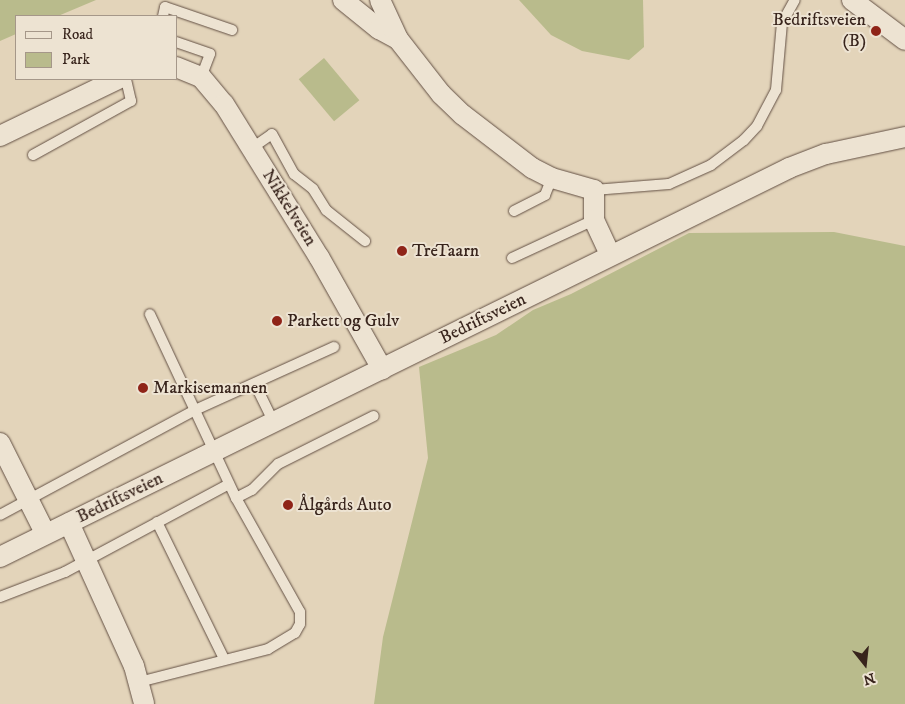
<!DOCTYPE html>
<meta charset="utf-8">
<style>
body{margin:0}
#map{position:relative;width:905px;height:704px;overflow:hidden;background:#e3d4ba;font-family:"IM FELL DW Pica",serif}
div>[style]{position:absolute}
.green>*{inset:0;background:#b9bb8c;transform-origin:0 0}
.roads{filter:drop-shadow(0 0 1px #635044) drop-shadow(0 0 1px #635044)}
.service>*{height:10px;margin:-5px;padding:0 5px;transform-origin:5px;border-radius:5px;background:#ede3d2}
.minor>*{height:20px;margin:-10px;padding:0 10px;transform-origin:10px;border-radius:10px;background:#ede3d2}
.dots>*{width:14px;height:14px;translate:-50% -50%;box-sizing:border-box;border:2px solid #ede3d2;border-radius:50%}
span{translate:-50% -50%;white-space:nowrap;text-align:center;line-height:1.15;-webkit-text-stroke:4px #ede3d2;paint-order:stroke}
.poi-label{font-size:18px;color:#38241c}
.right{translate:-100% -50%;text-align:right}
.left{translate:0 -50%;text-align:left}
.street-label{font-size:18px;color:#38241c}
.legend{position:absolute;left:15px;top:15px;width:162px;height:65px;box-sizing:border-box;background:#ede3d2;border:1px solid #a59789;margin:0;padding:6px 9px;list-style:none;font-size:15px;color:#38241c}
.legend li{display:flex;align-items:center;gap:10px;height:25px}
.legend b{width:25px;border:1px solid #a59789}
.north{position:absolute;left:840px;top:639px;width:50px;height:50px;-webkit-text-stroke:4px #ede3d2;paint-order:stroke;rotate:164deg;font-size:14px;font-weight:700;line-height:20px;text-align:center;color:#38241c}
.north::after{content:'';display:block;margin:auto;width:18px;height:22px;background:#38241c;clip-path:polygon(50% 0,100% 100%,50% 72%,0 100%)}
</style>
<div id="map">
<div class="green">
<i style="clip-path:polygon(0 0,96px 0,58px 16px,16px 16px,16px 34px,0 41px)"></i>
<i style="clip-path:polygon(519px 0,643px 0,644px 47px,629px 60px,582px 51px,551px 35px)"></i>
<i style="left:324px;top:58px;width:55px;height:33px;rotate:50deg"></i>
<i style="clip-path:polygon(834px 232px,905px 246px,905px 704px,374px 704px,383px 637px,428px 458px,419px 367px,496px 335px,533px 310px,571px 294px,689px 233px)"></i>
</div>
<div class="roads">
<div class="service">
<i style="left:163px;top:16px;width:9px;rotate:-77deg"></i>
<i style="left:165px;top:7px;width:71px;rotate:18.9deg"></i>
<i style="left:176px;top:42px;width:36px;rotate:19deg"></i>
<i style="left:210px;top:54px;width:25px;rotate:111deg"></i>
<i style="left:252px;top:148px;width:24px;rotate:-35deg"></i>
<i style="left:272px;top:134px;width:46px;rotate:61.2deg"></i>
<i style="left:294px;top:174px;width:24px;rotate:38deg"></i>
<i style="left:313px;top:189px;width:25px;rotate:58deg"></i>
<i style="left:326px;top:210px;width:50px;rotate:38.5deg"></i>
<i style="left:33px;top:155px;width:112px;rotate:-28.9deg"></i>
<i style="left:131px;top:101px;width:23px;rotate:-103deg"></i>
<i style="left:594px;top:190px;width:75px;rotate:-4.6deg"></i>
<i style="left:669px;top:184px;width:46px;rotate:-24.3deg"></i>
<i style="left:711px;top:165px;width:41px;rotate:-37.1deg"></i>
<i style="left:744px;top:140px;width:19px;rotate:-47deg"></i>
<i style="left:757px;top:126px;width:41px;rotate:-62.2deg"></i>
<i style="left:776px;top:90px;width:67px;rotate:-84.9deg"></i>
<i style="left:782px;top:23px;width:26px;rotate:-61deg"></i>
<i style="left:514px;top:211px;width:35px;rotate:-27deg"></i>
<i style="left:545px;top:195px;width:18px;rotate:-68deg"></i>
<i style="left:512px;top:258px;width:90px;rotate:-24.9deg"></i>
<i style="left:255px;top:384px;width:43px;rotate:64deg"></i>
<i style="left:236px;top:498px;width:18px;rotate:-27deg"></i>
<i style="left:252px;top:490px;width:37px;rotate:-45deg"></i>
<i style="left:278px;top:464px;width:107px;rotate:-26.6deg"></i>
<i style="left:0;top:515px;width:219px;rotate:-28.3deg"></i>
<i style="left:193px;top:411px;width:155px;rotate:-24.4deg"></i>
<i style="left:157px;top:522px;width:153px;rotate:63.9deg"></i>
<i style="left:0;top:597px;width:70px;rotate:-21deg"></i>
<i style="left:65px;top:572px;width:186px;rotate:-28.2deg"></i>
<i style="left:139px;top:682px;width:133px;rotate:-14.3deg"></i>
<i style="left:268px;top:649px;width:31px;rotate:-31deg"></i>
<i style="left:295px;top:633px;width:10px;rotate:-61deg"></i>
<i style="left:300px;top:624px;width:12px;rotate:-90deg"></i>
<i style="left:300px;top:612px;width:131px;rotate:-119.3deg"></i>
<i style="left:236px;top:498px;width:203px;rotate:-115.1deg"></i>
</div>
<div class="minor">
<i style="left:343px;top:0;width:46px;rotate:38.9deg"></i>
<i style="left:379px;top:29px;width:21px;rotate:28deg"></i>
<i style="left:380px;top:0;width:43px;rotate:65.2deg"></i>
<i style="left:398px;top:39px;width:70px;rotate:52deg"></i>
<i style="left:441px;top:94px;width:30px;rotate:44deg"></i>
<i style="left:463px;top:115px;width:87px;rotate:37.5deg"></i>
<i style="left:532px;top:168px;width:22px;rotate:27deg"></i>
<i style="left:552px;top:178px;width:44px;rotate:15.9deg"></i>
<i style="left:594px;top:190px;width:30px;rotate:90deg"></i>
<i style="left:594px;top:220px;width:38px;rotate:65deg"></i>
<i style="left:852px;top:0;width:66px;rotate:37deg"></i>
<i style="left:176px;top:67px;width:27px;rotate:22deg"></i>
<i style="left:201px;top:77px;width:35px;rotate:50deg"></i>
<i style="left:224px;top:104px;width:180px;rotate:58.2deg"></i>
<i style="left:319px;top:257px;width:129px;rotate:60.6deg"></i>
<i style="left:0;top:136px;width:131px;rotate:-25.8deg"></i>
<i style="left:0;top:443px;width:101px;rotate:63.4deg"></i>
<i style="left:69px;top:523px;width:157px;rotate:65.6deg"></i>
<i style="left:134px;top:666px;width:39px;rotate:75deg"></i>
<i style="left:0;top:557px;width:880px;rotate:-26.24deg"></i>
<i style="left:789px;top:168px;width:40px;rotate:-21deg"></i>
<i style="left:826px;top:154px;width:81px;rotate:-12.1deg"></i>
</div>
</div>
<div class="dots">
<i style="left:876px;top:31px;background:#8f2418"></i>
<i style="left:402px;top:251px;background:#8f2418"></i>
<i style="left:277px;top:321px;background:#8f2418"></i>
<i style="left:143px;top:388px;background:#8f2418"></i>
<i style="left:288px;top:505px;background:#8f2418"></i>
</div>
<div class="poi-label">
<span class="right" style="left:866px;top:31px">Bedriftsveien<br>(B)</span>
<span class="left" style="left:412px;top:251px">TreTaarn</span>
<span class="left" style="left:287px;top:321px">Parkett og Gulv</span>
<span class="left" style="left:153px;top:388px">Markisemannen</span>
<span class="left" style="left:298px;top:505px">Ålgårds Auto</span>
</div>
<div class="street-label">
<span style="left:289px;top:208px;rotate:58deg">Nikkelveien</span>
<span style="left:483px;top:319px;rotate:-26deg">Bedriftsveien</span>
<span style="left:120px;top:498px;rotate:-26deg">Bedriftsveien</span>
</div>
<ul class="legend">
<li><b style="height:6px;background:#ede3d2"></b>Road</li>
<li><b style="height:14px;background:#b9bb8c"></b>Park</li>
</ul>
<div class="north">N</div>
</div>
